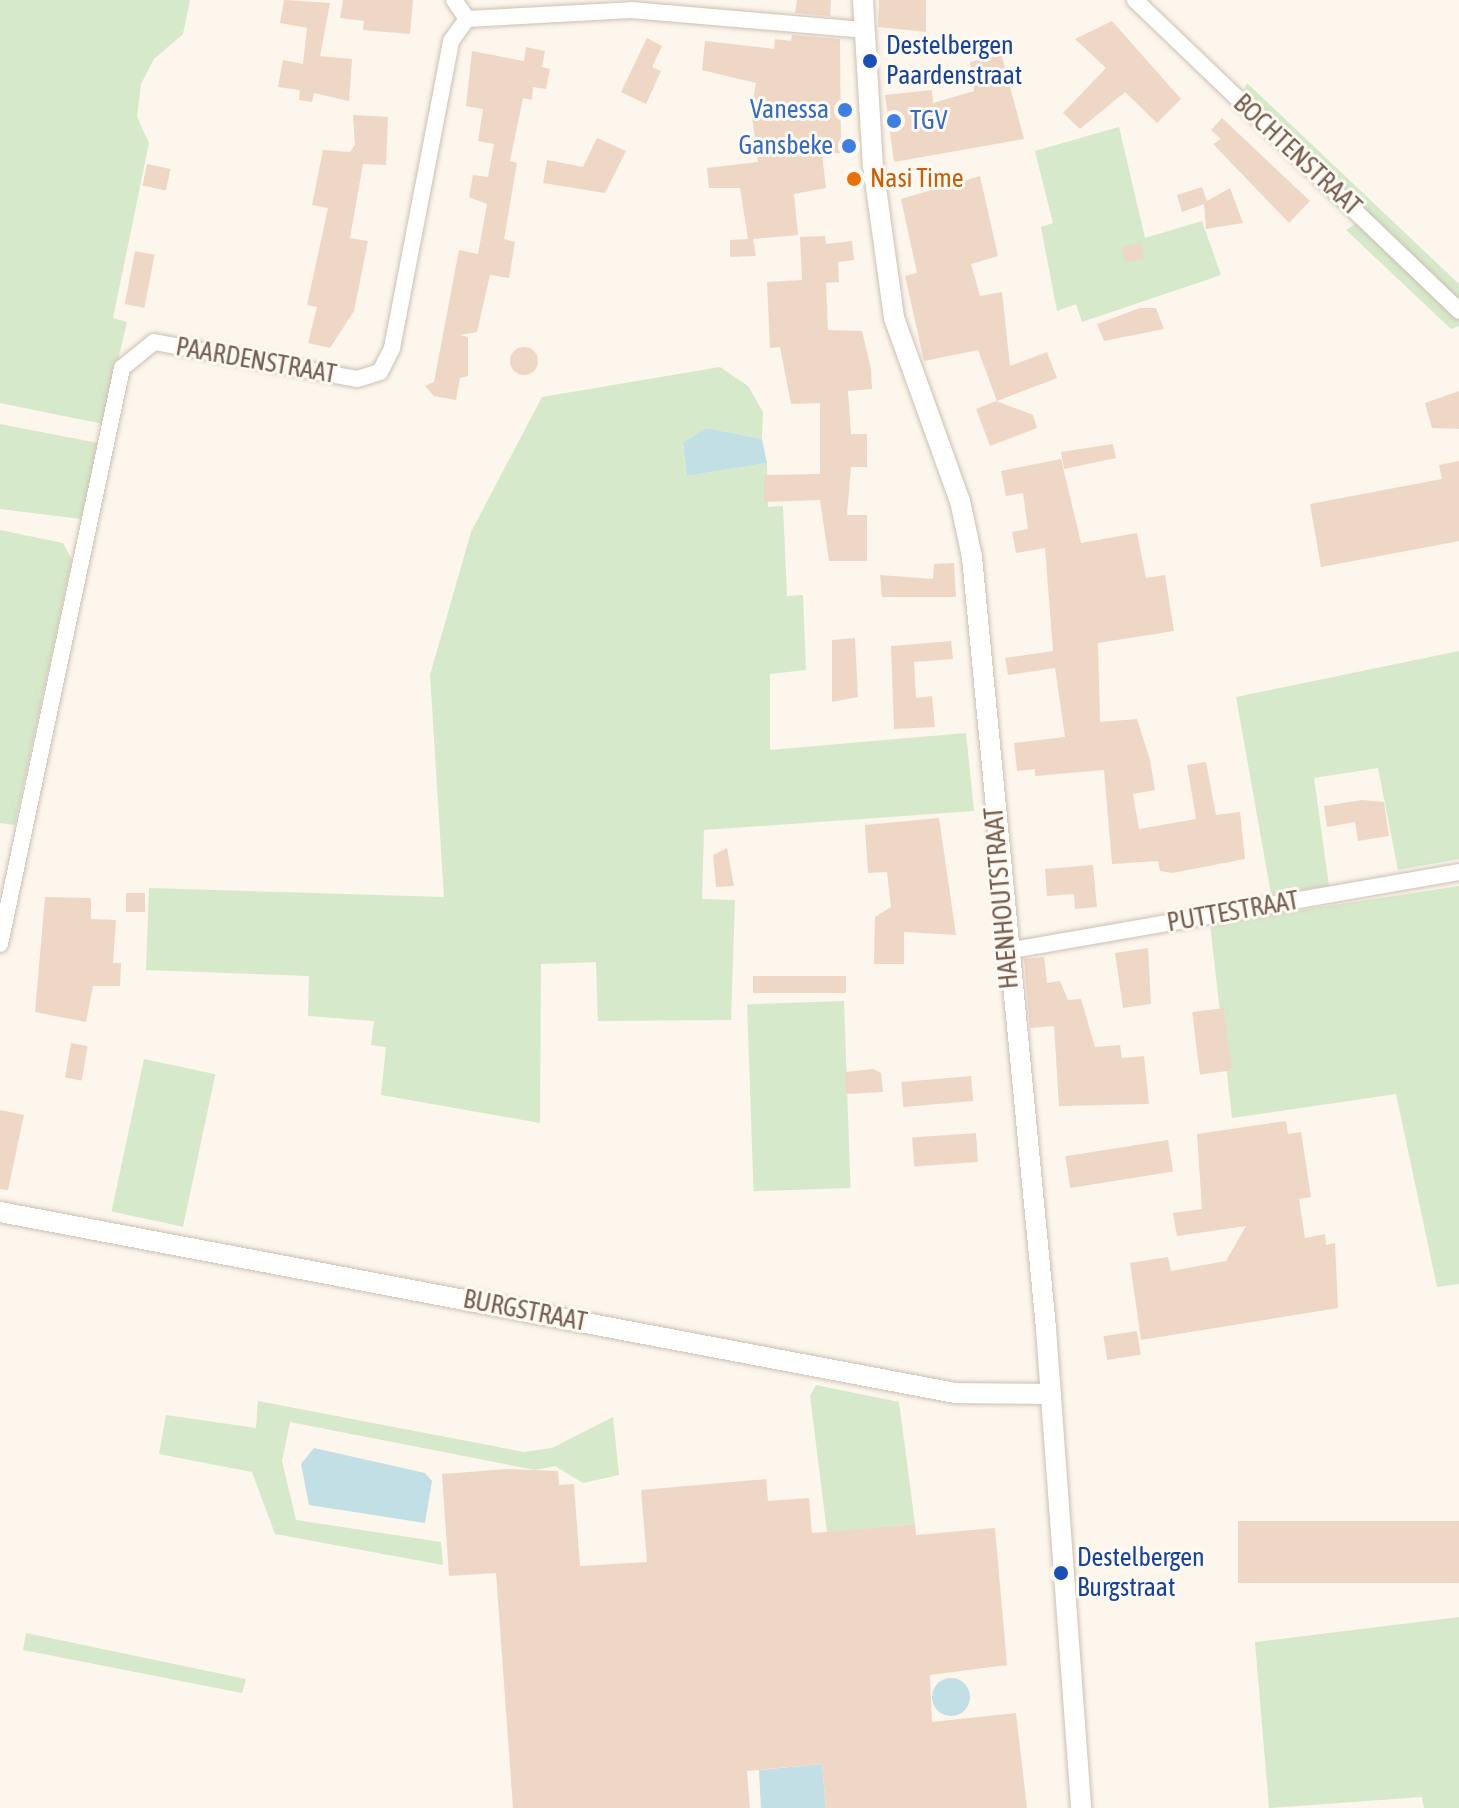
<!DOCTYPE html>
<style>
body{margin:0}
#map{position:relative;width:1459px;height:1808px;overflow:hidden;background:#fcf6ec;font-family:"Asap Condensed",sans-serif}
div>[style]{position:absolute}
.green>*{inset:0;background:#d6e9cb;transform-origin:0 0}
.water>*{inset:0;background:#c1dfe5}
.round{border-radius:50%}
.building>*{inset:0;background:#efd7c6;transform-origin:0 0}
.roads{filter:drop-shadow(0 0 2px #cebfb2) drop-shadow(0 0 2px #cebfb2)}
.minor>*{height:16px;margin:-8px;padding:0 8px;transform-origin:8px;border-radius:8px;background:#fff}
.tertiary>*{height:20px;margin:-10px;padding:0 10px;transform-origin:10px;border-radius:10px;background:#fff}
.dots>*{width:22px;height:22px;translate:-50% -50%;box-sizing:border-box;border:4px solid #fefaf3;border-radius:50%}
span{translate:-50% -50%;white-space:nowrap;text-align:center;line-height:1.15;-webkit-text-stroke:6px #fefaf3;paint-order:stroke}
.transit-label{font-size:26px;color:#164399}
.left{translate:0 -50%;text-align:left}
.shop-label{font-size:26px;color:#366cbe}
.right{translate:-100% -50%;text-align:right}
.street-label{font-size:26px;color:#765e50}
.food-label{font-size:26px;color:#c56008}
</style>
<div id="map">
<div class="green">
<i style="clip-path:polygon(0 0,190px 0,183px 34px,154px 59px,141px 84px,137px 117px,149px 143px,113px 318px,127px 322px,103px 424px,0 403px)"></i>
<i style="clip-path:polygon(1247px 83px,1459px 284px,1459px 302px,1242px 94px)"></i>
<i style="clip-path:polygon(1119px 127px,1145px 238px,1202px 221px,1221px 275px,1082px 322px,1076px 304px,1057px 311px,1041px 227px,1053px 223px,1035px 151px)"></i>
<i style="clip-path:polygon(1357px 223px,1459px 319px,1459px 326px,1451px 329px,1346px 230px)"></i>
<i style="clip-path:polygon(720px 367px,748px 386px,763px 412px,762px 439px,706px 428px,683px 444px,687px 476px,767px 463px,768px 507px,783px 506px,787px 596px,803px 595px,806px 670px,770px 674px,770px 750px,966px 733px,974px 811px,704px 830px,702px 899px,735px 900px,731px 1020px,598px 1021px,596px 962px,541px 964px,540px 1123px,381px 1095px,386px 1047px,371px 1045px,374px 1021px,308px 1016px,309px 976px,146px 970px,149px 888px,444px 897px,430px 675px,471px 532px,542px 397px)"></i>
<i style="clip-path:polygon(0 424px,98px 443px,81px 519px,0 509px)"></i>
<i style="clip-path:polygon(0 530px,63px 543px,72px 560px,15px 825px,0 823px)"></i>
<i style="clip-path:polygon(1459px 651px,1459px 859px,1398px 870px,1378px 768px,1314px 778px,1329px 886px,1271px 894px,1236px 697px)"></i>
<i style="clip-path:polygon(1459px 886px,1459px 1284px,1437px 1287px,1396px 1094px,1232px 1118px,1210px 924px)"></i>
<i style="left:844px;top:1001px;width:187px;height:97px;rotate:88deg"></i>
<i style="left:144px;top:1059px;width:73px;height:156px;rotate:12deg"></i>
<i style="clip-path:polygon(816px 1385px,899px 1402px,915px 1524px,827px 1532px,810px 1396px)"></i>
<i style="clip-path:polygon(258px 1401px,524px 1452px,552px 1448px,613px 1417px,619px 1475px,583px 1483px,555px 1466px,535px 1470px,290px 1422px,282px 1461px,296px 1520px,441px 1542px,443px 1565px,275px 1534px,252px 1472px,159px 1454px,166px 1415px,256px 1428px)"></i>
<i style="clip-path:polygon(1459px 1617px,1459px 1808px,1424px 1808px,1422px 1797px,1269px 1808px,1255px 1642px)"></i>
<i style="clip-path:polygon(26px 1633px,246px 1679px,242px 1693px,23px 1650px)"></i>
</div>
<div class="water">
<i style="clip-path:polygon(706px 428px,762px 439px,767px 463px,687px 476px,683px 443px)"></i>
<i style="clip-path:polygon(314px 1448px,425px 1473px,432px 1481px,425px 1523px,309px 1505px,301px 1464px)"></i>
<i class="round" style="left:932px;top:1678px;width:38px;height:38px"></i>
<i style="clip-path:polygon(822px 1764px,826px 1808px,761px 1808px,759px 1770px)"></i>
</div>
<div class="building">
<i style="clip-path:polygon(284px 0,330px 3px,320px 56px,352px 59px,349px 101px,314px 93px,312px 102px,299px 100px,300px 90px,278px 87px,283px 60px,303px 64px,307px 28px,280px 23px)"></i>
<i style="clip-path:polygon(343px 0,413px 0,410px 34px,363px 30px,364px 21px,340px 18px)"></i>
<i style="clip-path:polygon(797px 0,831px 0,830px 16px,795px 13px)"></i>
<i style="clip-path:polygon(879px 0,926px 0,926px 32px,878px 27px)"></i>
<i style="clip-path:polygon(1112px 21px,1181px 99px,1157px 123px,1125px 92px,1080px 129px,1063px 113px,1106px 68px,1075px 39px)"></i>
<i style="clip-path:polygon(792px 35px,840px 39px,841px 153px,822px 154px,826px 188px,794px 194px,798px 235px,753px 239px,756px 256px,730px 257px,730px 240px,748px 239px,740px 188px,709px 188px,707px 168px,758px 162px,751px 110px,756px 83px,702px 70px,705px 41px,774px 49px,775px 39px,791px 41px)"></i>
<i style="clip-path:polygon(647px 38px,662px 46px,652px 67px,661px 71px,646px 104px,621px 92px)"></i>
<i style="clip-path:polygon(526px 47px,545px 51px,542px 67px,550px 69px,546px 89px,533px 87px,532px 100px,523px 98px,510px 161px,517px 163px,504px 239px,515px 242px,509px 278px,490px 275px,477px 332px,460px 335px,468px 337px,468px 376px,460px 378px,456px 400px,434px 396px,425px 386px,434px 382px,459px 250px,478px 254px,487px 204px,469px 197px,473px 175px,488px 177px,494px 144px,478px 141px,483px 109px,466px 106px,472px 51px,524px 61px)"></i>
<i style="clip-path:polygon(1001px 53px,1024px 139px,894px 162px,885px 95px,932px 90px,933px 103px,974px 91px,970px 62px)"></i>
<i style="clip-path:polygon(353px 115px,388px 117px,386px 165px,363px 164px,350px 238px,368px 241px,354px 311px,330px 348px,308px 343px,317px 307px,307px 305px,328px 208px,312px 205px,323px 150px,350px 152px,355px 145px)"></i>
<i style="clip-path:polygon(1222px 118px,1310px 201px,1289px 223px,1213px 144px,1221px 139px,1211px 130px)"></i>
<i style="clip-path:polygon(597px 138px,626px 151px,605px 193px,543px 183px,547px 160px,583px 167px)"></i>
<i style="left:147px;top:164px;width:24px;height:22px;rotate:12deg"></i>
<i style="clip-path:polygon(980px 176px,998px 256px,971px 264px,980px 296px,1002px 292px,1010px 366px,1047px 352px,1057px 378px,997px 401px,978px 350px,924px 361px,905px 276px,917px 273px,901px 199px)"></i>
<i style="clip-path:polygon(1202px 187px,1207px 201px,1230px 188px,1243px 223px,1206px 229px,1204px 204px,1182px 212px,1177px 195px)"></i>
<i style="clip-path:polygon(825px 236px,826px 244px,852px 241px,854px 260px,838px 262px,839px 282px,826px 283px,828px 330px,862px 331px,871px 369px,872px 389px,848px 391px,851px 434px,867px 434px,867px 467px,851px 467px,847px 515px,867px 515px,867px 561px,829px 561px,820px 500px,764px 502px,764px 475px,820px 474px,820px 403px,791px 404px,780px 347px,770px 348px,767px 282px,802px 280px,800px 237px)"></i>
<i style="left:1141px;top:243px;width:16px;height:19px;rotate:79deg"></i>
<i style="left:135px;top:251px;width:20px;height:54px;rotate:11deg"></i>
<i style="clip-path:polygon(1140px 308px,1156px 308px,1164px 329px,1104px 341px,1097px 324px)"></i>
<i class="round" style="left:510px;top:347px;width:28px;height:28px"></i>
<i style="clip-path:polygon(1459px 391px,1459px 429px,1432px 428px,1425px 403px)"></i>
<i style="clip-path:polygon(996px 401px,1033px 415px,1037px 428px,990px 446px,976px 409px)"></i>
<i style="clip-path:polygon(1113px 444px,1116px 458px,1064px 469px,1061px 452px)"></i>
<i style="clip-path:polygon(1061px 459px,1081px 543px,1137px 533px,1146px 578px,1165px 575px,1174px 631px,1098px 643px,1100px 722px,1137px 719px,1150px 760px,1155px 790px,1133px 794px,1139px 829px,1196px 819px,1187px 765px,1206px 762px,1216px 815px,1240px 812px,1245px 859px,1172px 873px,1160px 871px,1158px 861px,1112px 864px,1104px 770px,1035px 776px,1035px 769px,1017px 771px,1014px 743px,1065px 737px,1055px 668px,1008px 675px,1005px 658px,1053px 651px,1045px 548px,1016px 553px,1012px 532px,1028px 529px,1023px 493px,1006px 496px,1001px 471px)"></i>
<i style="clip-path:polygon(1459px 461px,1459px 541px,1321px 567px,1310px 504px,1442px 479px,1439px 465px)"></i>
<i style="clip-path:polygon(954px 563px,956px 597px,882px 597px,880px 575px,933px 579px,934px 564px)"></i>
<i style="clip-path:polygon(855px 638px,858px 697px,832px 702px,832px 640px)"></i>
<i style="clip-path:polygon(951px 641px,953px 659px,914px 662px,916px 698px,932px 696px,935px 727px,894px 729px,891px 646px)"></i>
<i style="clip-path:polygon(1362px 800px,1384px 802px,1389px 836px,1358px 841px,1355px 822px,1327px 827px,1324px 806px)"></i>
<i style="clip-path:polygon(939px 818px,956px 935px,904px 932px,904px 964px,874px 964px,875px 917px,891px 907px,887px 872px,868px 873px,865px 825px)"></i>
<i style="clip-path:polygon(727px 848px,734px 886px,716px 887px,713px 855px)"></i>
<i style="clip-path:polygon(1093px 865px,1097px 907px,1075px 909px,1074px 894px,1047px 896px,1045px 869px)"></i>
<i style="left:126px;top:893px;width:19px;height:19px"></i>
<i style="clip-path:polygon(45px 897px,91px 898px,91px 919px,116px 920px,113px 963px,121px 963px,120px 986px,93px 986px,86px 1022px,35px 1012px)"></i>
<i style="clip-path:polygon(1148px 948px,1151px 1004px,1123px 1008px,1115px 953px)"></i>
<i style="clip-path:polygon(1044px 957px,1047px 983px,1060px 981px,1068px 1000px,1081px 999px,1095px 1047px,1120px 1045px,1122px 1058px,1144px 1056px,1149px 1104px,1059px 1106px,1054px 1026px,1030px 1028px,1024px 959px)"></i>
<i style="left:846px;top:976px;width:17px;height:93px;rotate:90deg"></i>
<i style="left:1224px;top:1008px;width:63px;height:32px;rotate:83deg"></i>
<i style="left:71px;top:1043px;width:17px;height:35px;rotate:10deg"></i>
<i style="clip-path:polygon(873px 1069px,881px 1073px,883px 1092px,846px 1094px,845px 1072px)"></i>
<i style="left:971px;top:1076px;width:25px;height:70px;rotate:85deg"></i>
<i style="clip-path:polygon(0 1110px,24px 1115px,8px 1190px,0 1189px)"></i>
<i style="clip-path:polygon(1286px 1121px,1288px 1134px,1301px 1132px,1311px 1197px,1299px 1199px,1305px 1238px,1325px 1234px,1326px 1245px,1335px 1243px,1338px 1308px,1141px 1340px,1130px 1263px,1168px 1257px,1171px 1271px,1226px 1261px,1246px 1226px,1177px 1236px,1173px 1213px,1202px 1209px,1197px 1134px)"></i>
<i style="left:976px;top:1133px;width:29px;height:64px;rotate:86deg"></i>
<i style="left:1168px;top:1140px;width:32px;height:104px;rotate:81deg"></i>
<i style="left:1137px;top:1331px;width:24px;height:34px;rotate:81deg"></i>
<i style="clip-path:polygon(508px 1469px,558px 1471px,559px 1485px,574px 1484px,580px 1566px,647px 1562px,641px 1490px,766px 1479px,768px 1501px,809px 1498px,812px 1533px,915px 1524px,916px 1535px,995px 1528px,1007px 1665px,930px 1675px,932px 1722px,1016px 1713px,1027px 1808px,826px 1808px,822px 1764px,747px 1771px,750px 1808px,513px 1808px,496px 1573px,449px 1576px,442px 1474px)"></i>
<i style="left:1459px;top:1521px;width:62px;height:221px;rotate:90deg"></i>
</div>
<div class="roads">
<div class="minor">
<i style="left:1135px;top:0;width:449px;rotate:43.8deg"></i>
<i style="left:467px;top:19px;width:164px;rotate:-3.1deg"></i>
<i style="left:631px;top:10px;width:233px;rotate:4.9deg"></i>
<i style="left:0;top:944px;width:589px;rotate:-78.04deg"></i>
<i style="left:122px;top:368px;width:41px;rotate:-39.1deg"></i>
<i style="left:154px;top:342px;width:206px;rotate:10.3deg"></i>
<i style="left:357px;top:379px;width:24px;rotate:-17deg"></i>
<i style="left:380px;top:372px;width:27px;rotate:-63deg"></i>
<i style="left:392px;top:348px;width:313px;rotate:-79.1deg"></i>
<i style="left:451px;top:41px;width:27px;rotate:-54deg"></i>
<i style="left:467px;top:19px;width:23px;rotate:-124deg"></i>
<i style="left:1007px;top:951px;width:459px;rotate:-9.9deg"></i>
</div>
<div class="tertiary">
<i style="left:863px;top:0;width:166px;rotate:86.6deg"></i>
<i style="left:873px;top:166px;width:153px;rotate:82.1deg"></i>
<i style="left:894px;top:318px;width:195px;rotate:70.2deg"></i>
<i style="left:960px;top:501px;width:57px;rotate:77.9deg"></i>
<i style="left:972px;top:557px;width:776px;rotate:84.52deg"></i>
<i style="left:1046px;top:1329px;width:480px;rotate:85.8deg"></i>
<i style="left:0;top:1212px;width:972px;rotate:10.73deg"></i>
<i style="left:955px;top:1393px;width:96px;rotate:0.6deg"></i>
</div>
</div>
<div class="dots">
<i style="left:870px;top:61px;background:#1a4fb4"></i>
<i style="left:845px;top:110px;background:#3f7fe0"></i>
<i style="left:894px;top:121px;background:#3f7fe0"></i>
<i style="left:849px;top:146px;background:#3f7fe0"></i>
<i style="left:854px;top:179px;background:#e8710a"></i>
<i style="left:1061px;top:1573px;background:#1a4fb4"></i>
</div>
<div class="transit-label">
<span class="left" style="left:886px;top:61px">Destelbergen<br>Paardenstraat</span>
<span class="left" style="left:1077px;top:1573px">Destelbergen<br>Burgstraat</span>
</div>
<div class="shop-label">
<span class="right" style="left:829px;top:110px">Vanessa</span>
<span class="left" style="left:910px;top:121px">TGV</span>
<span class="right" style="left:833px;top:146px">Gansbeke</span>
</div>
<div class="street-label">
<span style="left:1297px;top:155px;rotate:43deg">BOCHTENSTRAAT</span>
<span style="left:256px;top:361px;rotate:10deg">PAARDENSTRAAT</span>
<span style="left:1002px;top:898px;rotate:-95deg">HAENHOUTSTRAAT</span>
<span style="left:1233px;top:912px;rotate:-10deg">PUTTESTRAAT</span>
<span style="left:525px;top:1311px;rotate:11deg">BURGSTRAAT</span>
</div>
<div class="food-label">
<span class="left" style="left:870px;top:179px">Nasi Time</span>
</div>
</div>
